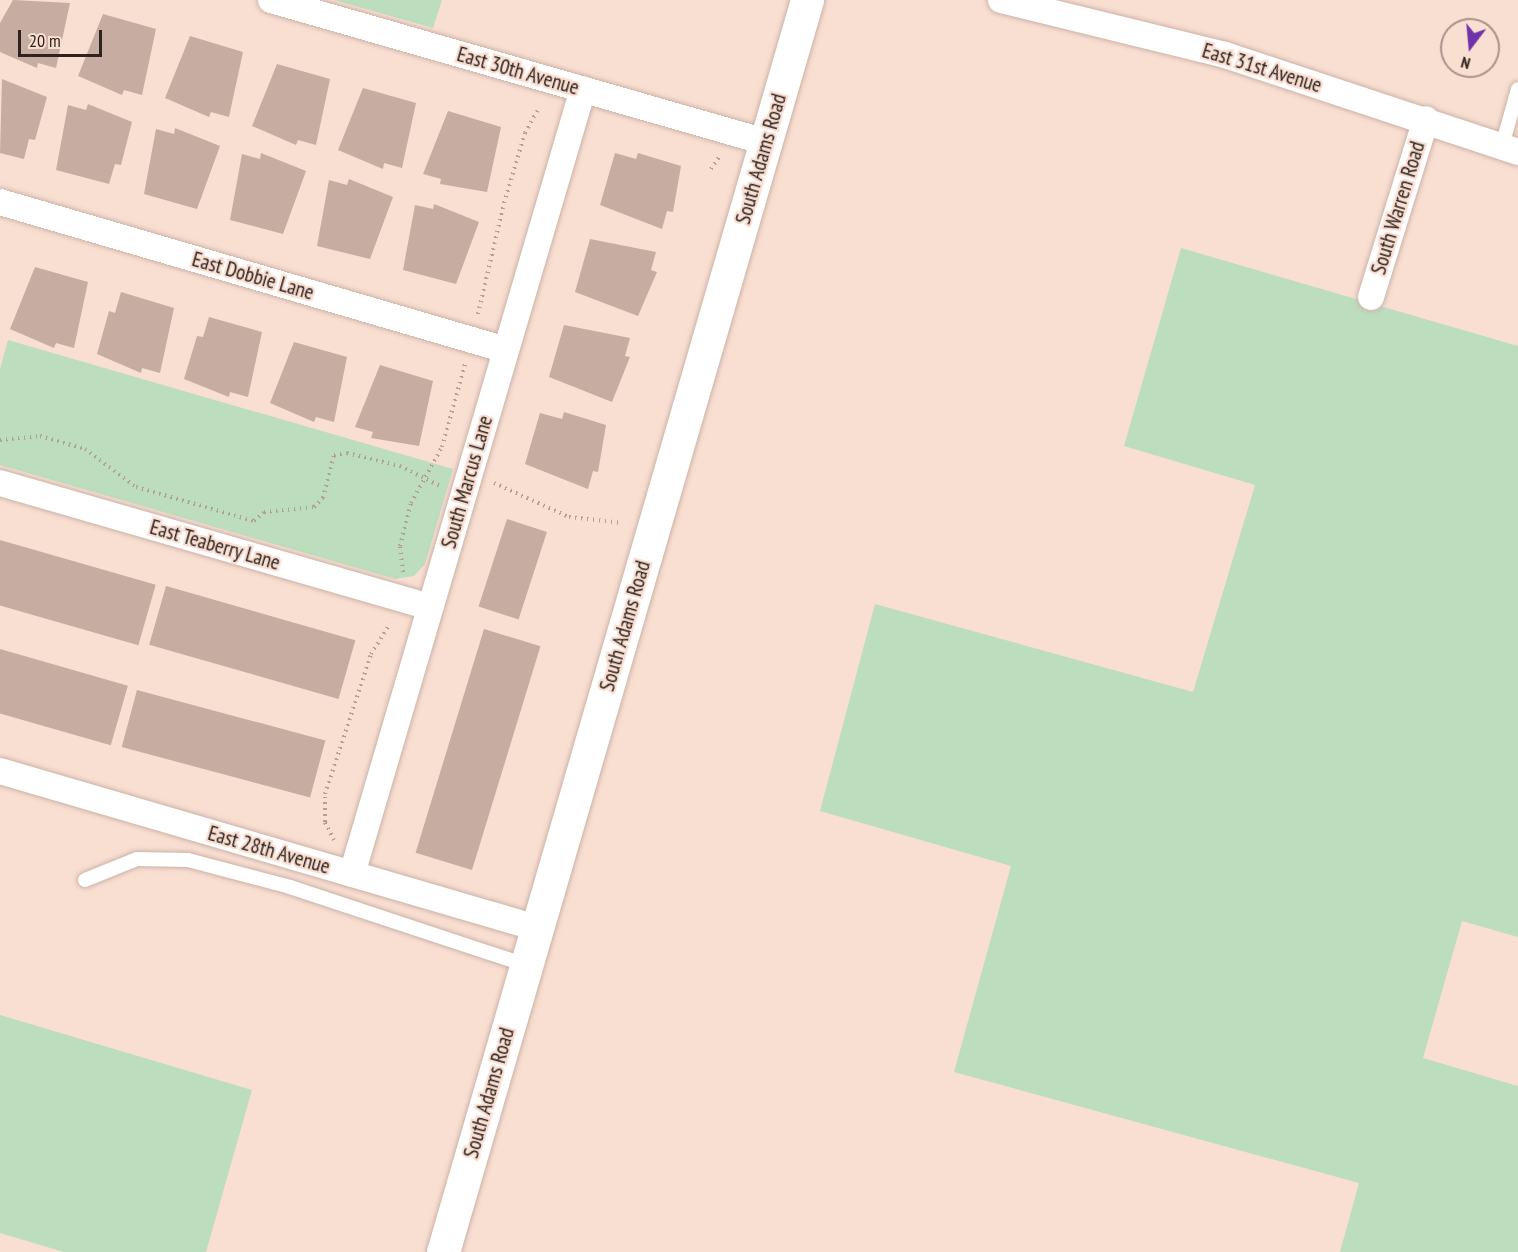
<!DOCTYPE html>
<style>
body{margin:0}
#map{position:relative;width:1518px;height:1252px;overflow:hidden;background:#f9ded2;font-family:"PT Sans Narrow",sans-serif}
div>[style]{position:absolute}
.green>*{inset:0;background:#bdddbf}
.building>*{inset:0;background:#c6aca1;transform-origin:0 0}
.path>*{height:4px;margin-top:-2px;transform-origin:0;background:repeating-linear-gradient(90deg,#b39e94 0 1.5px,transparent 0 6px)}
.roads{filter:drop-shadow(0 0 2px #ccb2a6) drop-shadow(0 0 2px #ccb2a6)}
.lane>*{height:14px;margin:-7px;padding:0 7px;transform-origin:7px;border-radius:7px;background:#fff}
.street>*{height:26px;margin:-13px;padding:0 13px;transform-origin:13px;border-radius:13px;background:#fff}
.secondary>*{height:33px;margin:-16.5px;padding:0 16.5px;transform-origin:16.5px;border-radius:16.5px;background:#fff}
span{translate:-50% -50%;white-space:nowrap;text-align:center;line-height:1.15;-webkit-text-stroke:4.5px #f9ded2;paint-order:stroke}
.street-label{font-size:21px;color:#2d231f}
.north{position:absolute;left:1440px;top:18px;width:60px;height:60px;box-sizing:border-box;background:#f9ded2;border:2px solid #a7938a;border-radius:50%;rotate:196deg;font-size:16px;font-weight:700;line-height:24px;text-align:center;color:#2d231f}
.north::after{content:'';display:block;margin:auto;width:21px;height:27px;background:#6f33a9;clip-path:polygon(50% 0,100% 100%,50% 72%,0 100%)}
.scale{position:absolute;left:18px;top:30px;width:84px;height:27px;box-sizing:border-box;border:3px solid #2d231f;border-top:0;padding-left:8px;font-size:18px;line-height:21px;white-space:nowrap;color:#2d231f;-webkit-text-stroke:4px #f9ded2;paint-order:stroke}
</style>
<div id="map">
<div class="green">
<i style="clip-path:polygon(334px 0,442px 0,433px 28px)"></i>
<i style="clip-path:polygon(1181px 248px,1518px 346px,1518px 937px,1462px 921px,1423px 1058px,1518px 1086px,1518px 1252px,1340px 1252px,1359px 1183px,954px 1072px,1011px 866px,820px 811px,875px 604px,1193px 692px,1255px 485px,1124px 446px)"></i>
<i style="clip-path:polygon(8px 340px,453px 469px,425px 564px,414px 576px,395px 579px,0 465px,0 369px)"></i>
<i style="clip-path:polygon(0 1015px,252px 1090px,206px 1252px,64px 1252px,0 1233px)"></i>
</div>
<div class="building">
<i style="clip-path:polygon(13px 0,70px 3px,56px 68px,38px 63px,37px 68px,0 52px,0 23px)"></i>
<i style="clip-path:polygon(103px 14px,156px 29px,142px 95px,124px 90px,122px 95px,78px 76px)"></i>
<i style="clip-path:polygon(190px 36px,243px 52px,229px 117px,211px 112px,209px 117px,165px 98px)"></i>
<i style="clip-path:polygon(277px 64px,330px 79px,316px 145px,298px 140px,296px 145px,252px 126px)"></i>
<i style="clip-path:polygon(2px 79px,47px 97px,35px 140px,29px 139px,24px 159px,0 153px)"></i>
<i style="clip-path:polygon(363px 88px,416px 103px,402px 168px,384px 163px,383px 169px,338px 150px)"></i>
<i style="clip-path:polygon(88px 104px,132px 122px,121px 165px,115px 164px,109px 184px,56px 170px,68px 105px,86px 110px)"></i>
<i style="clip-path:polygon(448px 111px,501px 127px,487px 192px,440px 184px,441px 179px,423px 174px)"></i>
<i style="clip-path:polygon(175px 128px,220px 146px,197px 209px,144px 194px,156px 129px,174px 134px)"></i>
<i style="clip-path:polygon(261px 153px,306px 171px,283px 234px,230px 220px,242px 154px,260px 159px)"></i>
<i style="clip-path:polygon(615px 153px,636px 159px,638px 153px,681px 166px,673px 212px,667px 211px,662px 229px,600px 205px)"></i>
<i style="clip-path:polygon(349px 179px,393px 197px,370px 259px,317px 246px,329px 180px,347px 185px)"></i>
<i style="clip-path:polygon(434px 204px,479px 222px,456px 284px,403px 270px,415px 205px,433px 209px)"></i>
<i style="clip-path:polygon(590px 239px,656px 252px,651px 270px,657px 272px,638px 316px,575px 292px)"></i>
<i style="clip-path:polygon(35px 267px,88px 282px,74px 348px,56px 343px,54px 348px,10px 329px)"></i>
<i style="clip-path:polygon(121px 292px,174px 308px,160px 373px,142px 368px,141px 373px,97px 354px,109px 311px,115px 313px)"></i>
<i style="clip-path:polygon(209px 317px,262px 332px,248px 397px,230px 392px,229px 397px,184px 379px,197px 336px,203px 337px)"></i>
<i style="clip-path:polygon(564px 325px,630px 338px,625px 356px,630px 357px,612px 402px,549px 377px)"></i>
<i style="clip-path:polygon(294px 342px,347px 357px,334px 422px,316px 417px,314px 422px,270px 403px)"></i>
<i style="clip-path:polygon(380px 365px,433px 381px,419px 446px,371px 438px,373px 432px,355px 427px)"></i>
<i style="clip-path:polygon(564px 412px,606px 425px,598px 472px,593px 471px,588px 489px,525px 464px,540px 413px,562px 419px)"></i>
<i style="left:507px;top:519px;width:42px;height:92px;rotate:18deg"></i>
<i style="left:0;top:540px;width:162px;height:63px;rotate:16deg"></i>
<i style="left:166px;top:586px;width:197px;height:61px;rotate:16deg"></i>
<i style="left:484px;top:629px;width:59px;height:234px;rotate:17deg"></i>
<i style="left:0;top:649px;width:133px;height:62px;rotate:16deg"></i>
<i style="left:137px;top:690px;width:195px;height:59px;rotate:15deg"></i>
</div>
<div class="path">
<i style="left:711px;top:169px;width:14px;rotate:-56deg"></i>
<i style="left:478px;top:314px;width:114px;rotate:-76.8deg"></i>
<i style="left:504px;top:203px;width:73px;rotate:-73.3deg"></i>
<i style="left:525px;top:133px;width:29px;rotate:-61deg"></i>
<i style="left:0;top:440px;width:40px;rotate:-5.7deg"></i>
<i style="left:40px;top:436px;width:47px;rotate:16.1deg"></i>
<i style="left:85px;top:449px;width:64px;rotate:36.7deg"></i>
<i style="left:136px;top:487px;width:123px;rotate:16.1deg"></i>
<i style="left:254px;top:521px;width:13px;rotate:-42deg"></i>
<i style="left:264px;top:512px;width:50px;rotate:-5.7deg"></i>
<i style="left:314px;top:507px;width:13px;rotate:-45deg"></i>
<i style="left:323px;top:498px;width:44px;rotate:-75.7deg"></i>
<i style="left:334px;top:455px;width:13px;rotate:-9deg"></i>
<i style="left:347px;top:453px;width:55px;rotate:13.8deg"></i>
<i style="left:400px;top:466px;width:45px;rotate:26.6deg"></i>
<i style="left:494px;top:483px;width:82px;rotate:24.4deg"></i>
<i style="left:569px;top:517px;width:54px;rotate:6.3deg"></i>
<i style="left:403px;top:572px;width:26px;rotate:-97deg"></i>
<i style="left:400px;top:546px;width:44px;rotate:-75.7deg"></i>
<i style="left:411px;top:503px;width:64px;rotate:-61deg"></i>
<i style="left:442px;top:447px;width:86px;rotate:-74.5deg"></i>
<i style="left:334px;top:840px;width:20px;rotate:-117deg"></i>
<i style="left:325px;top:822px;width:28px;rotate:-90deg"></i>
<i style="left:325px;top:794px;width:147px;rotate:-71.8deg"></i>
<i style="left:371px;top:654px;width:36px;rotate:-58deg"></i>
</div>
<div class="roads">
<div class="lane">
<i style="left:1502px;top:146px;width:59px;rotate:-74.3deg"></i>
<i style="left:85px;top:880px;width:56px;rotate:-22deg"></i>
<i style="left:137px;top:859px;width:51px;rotate:1.1deg"></i>
<i style="left:188px;top:860px;width:106px;rotate:14.8deg"></i>
<i style="left:290px;top:887px;width:249px;rotate:18.3deg"></i>
</div>
<div class="street">
<i style="left:271px;top:0;width:515px;rotate:16.01deg"></i>
<i style="left:1001px;top:0;width:231px;rotate:13.8deg"></i>
<i style="left:1225px;top:55px;width:309px;rotate:18.3deg"></i>
<i style="left:0;top:202px;width:527px;rotate:16.3deg"></i>
<i style="left:1371px;top:297px;width:186px;rotate:-72.8deg"></i>
<i style="left:0;top:483px;width:448px;rotate:16.1deg"></i>
<i style="left:0;top:771px;width:559px;rotate:16.3deg"></i>
<i style="left:352px;top:874px;width:818px;rotate:-73.6deg"></i>
</div>
<div class="secondary">
<i style="left:443px;top:1252px;width:1304px;rotate:-73.79deg"></i>
</div>
</div>
<div class="street-label">
<span style="left:1262px;top:68px;rotate:17deg">East 31st Avenue</span>
<span style="left:518px;top:71px;rotate:16deg">East 30th Avenue</span>
<span style="left:761px;top:159px;rotate:-74deg">South Adams Road</span>
<span style="left:1398px;top:208px;rotate:-73deg">South Warren Road</span>
<span style="left:253px;top:276px;rotate:16deg">East Dobbie Lane</span>
<span style="left:467px;top:482px;rotate:-74deg">South Marcus Lane</span>
<span style="left:215px;top:545px;rotate:16deg">East Teaberry Lane</span>
<span style="left:625px;top:626px;rotate:-74deg">South Adams Road</span>
<span style="left:269px;top:850px;rotate:16deg">East 28th Avenue</span>
<span style="left:489px;top:1093px;rotate:-74deg">South Adams Road</span>
</div>
<div class="north">N</div>
<div class="scale">20 m</div>
</div>
